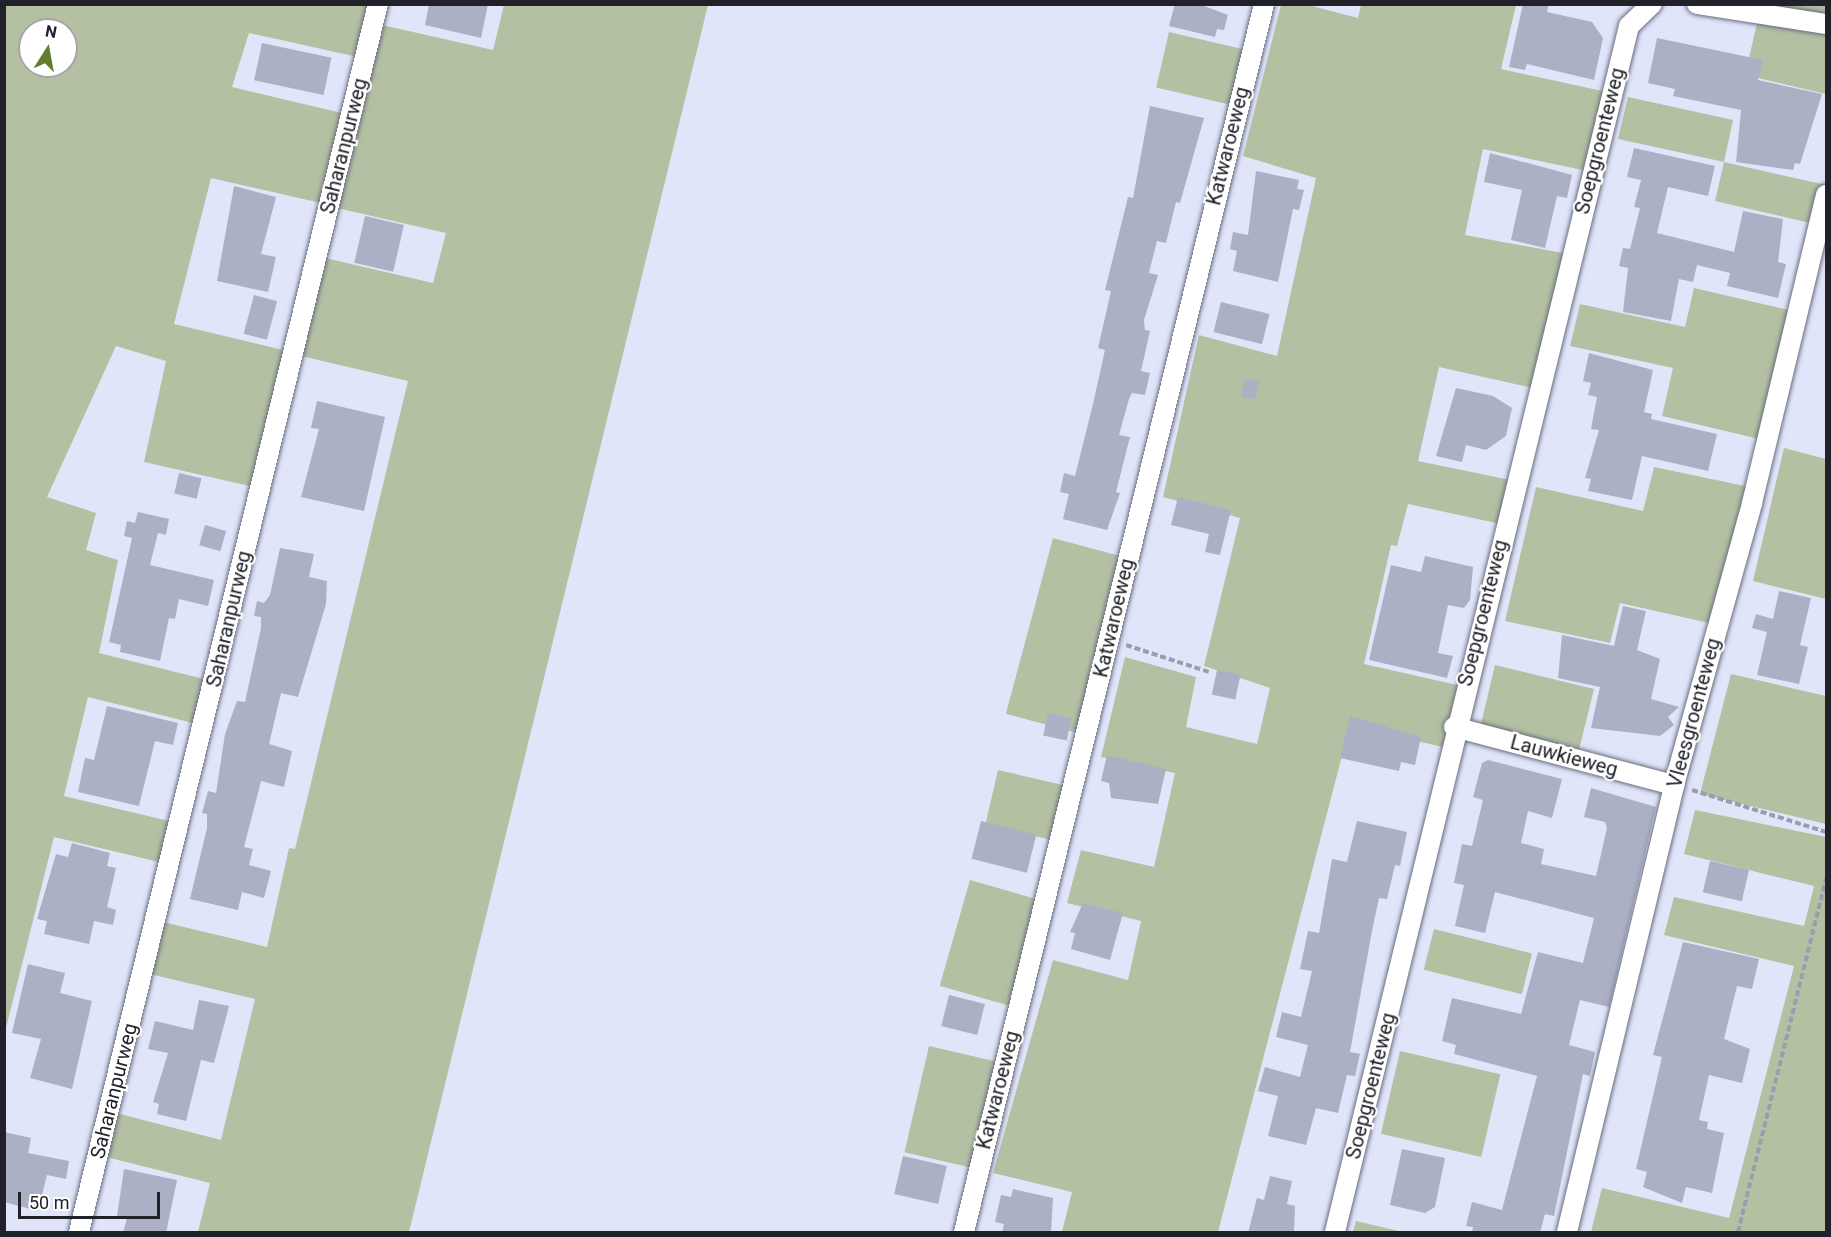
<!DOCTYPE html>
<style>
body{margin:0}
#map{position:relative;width:1831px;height:1237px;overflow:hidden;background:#e0e5fa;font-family:Roboto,sans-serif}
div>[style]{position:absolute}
.green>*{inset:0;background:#b4c0a2;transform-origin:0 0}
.building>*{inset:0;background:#acb0c5;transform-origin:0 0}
.path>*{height:4px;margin-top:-2px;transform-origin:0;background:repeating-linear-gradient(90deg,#9a9dae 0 6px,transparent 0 9px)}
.roads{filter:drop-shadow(0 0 2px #696d80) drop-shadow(0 0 2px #696d80)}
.street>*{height:20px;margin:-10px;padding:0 10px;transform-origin:10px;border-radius:10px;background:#fff}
span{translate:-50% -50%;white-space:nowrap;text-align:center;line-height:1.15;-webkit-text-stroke:4.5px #fff;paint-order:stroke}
.street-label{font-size:20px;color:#202129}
.frame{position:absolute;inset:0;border:6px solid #202129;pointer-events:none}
.north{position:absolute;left:18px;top:18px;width:60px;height:60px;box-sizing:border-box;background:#fff;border:2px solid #a6a6a9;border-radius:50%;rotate:11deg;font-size:16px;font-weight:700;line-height:24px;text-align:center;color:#202129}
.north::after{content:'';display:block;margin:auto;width:21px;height:27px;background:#657d2f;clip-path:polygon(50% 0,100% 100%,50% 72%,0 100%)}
.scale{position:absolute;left:18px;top:1192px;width:142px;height:27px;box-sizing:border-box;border:3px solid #202129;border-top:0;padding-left:8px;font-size:18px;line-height:21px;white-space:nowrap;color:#202129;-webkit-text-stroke:4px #fff;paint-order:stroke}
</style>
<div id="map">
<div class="green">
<i style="clip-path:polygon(evenodd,5px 5px,374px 5px,362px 58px,249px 33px,232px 87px,346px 114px,325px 204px,211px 178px,174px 324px,287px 351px,254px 487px,144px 462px,166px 361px,116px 346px,47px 497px,96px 513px,86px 550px,118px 560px,99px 653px,208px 680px,197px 724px,88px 697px,64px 796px,173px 822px,163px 863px,54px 837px,5px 1032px,5px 5px,30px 30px,66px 30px,66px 66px,30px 66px,30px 30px)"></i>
<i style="clip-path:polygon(504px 5px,708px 5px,409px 1232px,198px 1232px,210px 1183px,106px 1157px,116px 1113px,221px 1140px,255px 999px,150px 974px,163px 922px,267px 947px,289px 848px,295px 849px,408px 381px,301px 356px,325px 258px,433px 283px,446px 233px,337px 208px,382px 25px,493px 50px)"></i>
<i style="clip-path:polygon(1281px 5px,1308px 5px,1358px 18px,1361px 5px,1516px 5px,1501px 69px,1616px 94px,1597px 173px,1483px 149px,1465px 235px,1579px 256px,1546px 391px,1439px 367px,1418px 461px,1525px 483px,1515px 527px,1408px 504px,1397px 546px,1391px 545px,1364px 664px,1475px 689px,1459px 751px,1350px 725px,1218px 1232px,1062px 1232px,1072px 1192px,993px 1173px,1053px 960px,1128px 980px,1141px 921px,1067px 903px,1081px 850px,1154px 867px,1175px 773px,1101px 757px,1125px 657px,1196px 677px,1186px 727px,1257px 744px,1270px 688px,1204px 666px,1240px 518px,1163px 497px,1199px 335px,1277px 356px,1316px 178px,1243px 156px)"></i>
<i style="clip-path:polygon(1747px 5px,1826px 5px,1826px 17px)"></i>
<i style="clip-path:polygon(1758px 19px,1826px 31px,1826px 94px,1745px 75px)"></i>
<i style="left:1169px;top:32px;width:84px;height:57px;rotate:13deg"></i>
<i style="clip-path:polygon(1628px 97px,1733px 120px,1724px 162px,1826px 185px,1823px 226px,1715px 201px,1724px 162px,1618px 139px)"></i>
<i style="clip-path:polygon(1694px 288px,1802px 313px,1772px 442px,1662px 416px,1673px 368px,1570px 346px,1580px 304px,1685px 327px)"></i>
<i style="clip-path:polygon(1784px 448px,1826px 459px,1826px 599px,1753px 581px)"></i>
<i style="clip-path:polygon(1654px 467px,1759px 489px,1727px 627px,1620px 603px,1610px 643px,1505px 621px,1536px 487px,1643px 511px)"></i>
<i style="left:1053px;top:538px;width:85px;height:182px;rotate:15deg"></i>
<i style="clip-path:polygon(1495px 665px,1594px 689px,1576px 762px,1481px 724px)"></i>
<i style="clip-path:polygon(1731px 674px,1826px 696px,1826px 824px,1700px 794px)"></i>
<i style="left:998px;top:770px;width:83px;height:56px;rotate:13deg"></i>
<i style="clip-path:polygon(1695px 810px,1826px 837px,1826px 1232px,1591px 1232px,1602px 1188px,1729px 1218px,1794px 966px,1664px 935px,1674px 897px,1804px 926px,1814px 886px,1684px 854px)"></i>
<i style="left:970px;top:880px;width:83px;height:110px;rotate:16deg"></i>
<i style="left:1434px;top:929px;width:101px;height:42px;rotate:14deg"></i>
<i style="left:929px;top:1046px;width:82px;height:109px;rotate:13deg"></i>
<i style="left:1400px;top:1051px;width:103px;height:85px;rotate:13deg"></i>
<i style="clip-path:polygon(1356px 1221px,1403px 1232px,1353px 1232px)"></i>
</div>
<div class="building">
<i style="clip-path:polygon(429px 4px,488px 4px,481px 38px,425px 25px)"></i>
<i style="clip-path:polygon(1175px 4px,1199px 4px,1228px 15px,1224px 30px,1217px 29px,1215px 37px,1169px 26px)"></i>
<i style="clip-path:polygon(1523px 4px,1549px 4px,1547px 12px,1592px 22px,1603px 38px,1594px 80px,1527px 64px,1525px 70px,1509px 67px)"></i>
<i style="clip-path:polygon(1657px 38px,1763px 60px,1758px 80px,1822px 94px,1800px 164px,1795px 163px,1793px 170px,1736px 162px,1741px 110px,1673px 96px,1675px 89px,1648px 83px)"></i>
<i style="left:262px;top:43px;width:71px;height:38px;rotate:12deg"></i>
<i style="clip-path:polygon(1150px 106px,1204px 118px,1180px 203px,1176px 202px,1166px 243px,1157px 241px,1149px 273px,1158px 275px,1144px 320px,1145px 330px,1150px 331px,1141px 371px,1150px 373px,1145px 395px,1132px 393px,1129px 399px,1119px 435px,1130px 437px,1116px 492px,1120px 493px,1107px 530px,1063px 519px,1069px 494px,1060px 492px,1064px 473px,1075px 476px,1093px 404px,1105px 350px,1098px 348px,1111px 291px,1105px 290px,1128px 197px,1133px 198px)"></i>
<i style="clip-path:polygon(1634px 148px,1715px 166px,1708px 196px,1668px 187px,1657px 233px,1734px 252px,1743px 211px,1783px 219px,1778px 262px,1786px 264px,1778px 298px,1727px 286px,1730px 273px,1697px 265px,1693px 282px,1679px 279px,1671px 321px,1623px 312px,1628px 268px,1619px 266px,1623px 248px,1630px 249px,1640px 208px,1634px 207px,1641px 180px,1627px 177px)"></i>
<i style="clip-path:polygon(1490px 153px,1572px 175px,1567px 198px,1557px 196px,1545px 248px,1511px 240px,1522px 190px,1484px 182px)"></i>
<i style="clip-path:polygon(1256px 171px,1299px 180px,1297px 189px,1304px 190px,1299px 210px,1293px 209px,1278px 282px,1233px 271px,1237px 251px,1230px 249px,1233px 232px,1248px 235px)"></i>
<i style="clip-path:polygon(234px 186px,276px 197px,261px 254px,276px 257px,268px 292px,217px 281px)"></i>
<i style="left:365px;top:216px;width:40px;height:48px;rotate:13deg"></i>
<i style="left:254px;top:295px;width:24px;height:40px;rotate:15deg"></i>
<i style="left:1221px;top:302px;width:50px;height:31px;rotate:14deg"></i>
<i style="clip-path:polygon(1589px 353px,1653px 370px,1644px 412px,1652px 414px,1651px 419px,1717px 434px,1708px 471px,1642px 456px,1632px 500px,1588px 491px,1591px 479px,1585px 478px,1599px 430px,1591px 429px,1597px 397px,1588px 395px,1591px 383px,1583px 381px)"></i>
<i style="left:1245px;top:379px;width:14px;height:18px;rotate:12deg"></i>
<i style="clip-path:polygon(1456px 388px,1493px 396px,1512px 408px,1506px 436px,1486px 450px,1466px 445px,1462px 462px,1436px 456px)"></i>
<i style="clip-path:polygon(317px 401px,385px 417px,364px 511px,301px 497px,319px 429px,311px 428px)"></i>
<i style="left:179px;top:473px;width:23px;height:21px;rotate:13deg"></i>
<i style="clip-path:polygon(1178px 497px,1231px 510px,1220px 555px,1205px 552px,1209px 534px,1171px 525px)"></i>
<i style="clip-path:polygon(138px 512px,169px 519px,166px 535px,158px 533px,150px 565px,214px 580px,208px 606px,179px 599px,175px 619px,169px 618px,160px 661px,120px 652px,121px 645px,109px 642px,132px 538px,124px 536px,127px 521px,135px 523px)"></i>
<i style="left:205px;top:525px;width:22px;height:21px;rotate:16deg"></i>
<i style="clip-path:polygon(280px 548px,314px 554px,309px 577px,327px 581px,326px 604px,298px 697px,281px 693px,269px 744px,292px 751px,284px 787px,261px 781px,244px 847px,253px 849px,249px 865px,271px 871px,264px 898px,242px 892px,238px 910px,190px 899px,207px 828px,207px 814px,202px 813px,208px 791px,216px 793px,225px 734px,237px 701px,245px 702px,261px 628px,261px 617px,254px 616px,257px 601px,264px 603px,270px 595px)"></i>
<i style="clip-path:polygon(1425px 556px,1473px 567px,1470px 600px,1464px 608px,1448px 605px,1438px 653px,1453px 656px,1447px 678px,1369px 660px,1391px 565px,1421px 572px)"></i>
<i style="clip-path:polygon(1779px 591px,1811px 598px,1800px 645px,1808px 647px,1799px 684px,1757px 675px,1767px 632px,1752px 628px,1756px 614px,1773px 619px)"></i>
<i style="clip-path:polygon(1623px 606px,1646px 611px,1637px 650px,1660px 659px,1651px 699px,1679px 707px,1668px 717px,1674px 725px,1660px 736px,1591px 728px,1600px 687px,1558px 678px,1562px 635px,1614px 646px)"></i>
<i style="left:1217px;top:670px;width:24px;height:25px;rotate:12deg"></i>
<i style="clip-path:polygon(107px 706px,178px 723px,173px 745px,155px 741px,139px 806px,78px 792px,85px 758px,94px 760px)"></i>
<i style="left:1048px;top:713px;width:24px;height:23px;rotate:12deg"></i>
<i style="clip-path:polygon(1350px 716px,1421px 737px,1415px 765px,1401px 762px,1399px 771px,1340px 758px)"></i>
<i style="clip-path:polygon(1107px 755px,1166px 769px,1158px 804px,1111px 798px,1109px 783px,1101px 781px)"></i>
<i style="clip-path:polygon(1488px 760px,1562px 779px,1552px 818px,1528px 811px,1521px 843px,1544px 849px,1541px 864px,1596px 876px,1607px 828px,1605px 822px,1584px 817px,1591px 788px,1656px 807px,1609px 1007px,1580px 1000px,1569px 1045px,1595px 1052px,1590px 1076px,1583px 1074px,1554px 1216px,1545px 1214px,1540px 1233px,1472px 1233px,1473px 1227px,1466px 1226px,1472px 1202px,1502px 1210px,1537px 1076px,1454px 1054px,1456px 1045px,1442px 1041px,1452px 998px,1521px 1014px,1538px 952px,1583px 963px,1594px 918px,1495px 892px,1485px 933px,1455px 926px,1464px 885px,1454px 883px,1462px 844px,1472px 846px,1483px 800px,1473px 797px,1482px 763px)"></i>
<i style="left:981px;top:821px;width:57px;height:39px;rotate:14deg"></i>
<i style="clip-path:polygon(1357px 821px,1407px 832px,1400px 866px,1395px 865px,1387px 899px,1379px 898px,1372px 931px,1350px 1052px,1360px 1054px,1355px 1076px,1347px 1075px,1338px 1113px,1316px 1108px,1306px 1145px,1268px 1136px,1278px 1096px,1258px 1091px,1265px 1067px,1300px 1077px,1308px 1045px,1276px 1037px,1282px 1012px,1301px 1017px,1312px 971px,1300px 969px,1308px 931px,1319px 933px,1332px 859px,1347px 862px)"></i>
<i style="clip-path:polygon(72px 843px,110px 853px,107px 866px,116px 868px,107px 907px,116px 910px,113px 925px,94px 921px,89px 944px,44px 934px,47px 921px,37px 919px,56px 854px,68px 857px)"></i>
<i style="left:1710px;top:861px;width:40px;height:32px;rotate:13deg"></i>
<i style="clip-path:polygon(1083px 903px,1123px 913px,1110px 960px,1071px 949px,1075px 933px,1070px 932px)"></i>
<i style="clip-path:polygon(1683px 942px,1759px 959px,1752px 989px,1737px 986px,1724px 1039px,1750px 1049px,1742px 1083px,1709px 1075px,1699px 1120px,1708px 1122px,1707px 1129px,1724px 1133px,1712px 1193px,1686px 1187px,1682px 1203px,1643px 1187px,1647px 1172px,1636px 1169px,1662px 1057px,1653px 1055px)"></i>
<i style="clip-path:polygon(28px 964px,65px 973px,60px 993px,92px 1001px,72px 1089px,30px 1078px,41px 1039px,12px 1033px)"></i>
<i style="left:949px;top:995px;width:37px;height:32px;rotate:14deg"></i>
<i style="clip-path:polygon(199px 1000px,229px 1006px,214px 1063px,201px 1060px,186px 1121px,157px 1114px,159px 1104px,153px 1102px,168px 1053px,148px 1049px,155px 1021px,193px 1030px)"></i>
<i style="clip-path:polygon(4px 1132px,31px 1138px,28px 1153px,69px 1161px,66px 1179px,47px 1175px,38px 1211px,4px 1202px)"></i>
<i style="clip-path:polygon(1402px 1149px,1445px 1158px,1435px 1207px,1425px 1213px,1390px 1205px)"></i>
<i style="left:903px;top:1156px;width:45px;height:39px;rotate:13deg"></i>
<i style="clip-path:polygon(124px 1169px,177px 1180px,166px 1233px,123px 1233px,127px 1218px,117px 1216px)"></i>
<i style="clip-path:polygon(1270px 1176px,1292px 1181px,1287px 1204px,1295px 1206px,1294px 1233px,1248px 1233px,1257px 1198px,1264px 1200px)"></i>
<i style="clip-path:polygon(1013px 1189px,1053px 1198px,1051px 1233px,1002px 1233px,1004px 1224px,995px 1222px,1001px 1195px,1011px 1197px)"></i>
</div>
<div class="path">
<i style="left:1126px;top:645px;width:87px;rotate:18deg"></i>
<i style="left:1692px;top:790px;width:140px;rotate:17.4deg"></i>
<i style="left:1738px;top:1232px;width:364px;rotate:-76deg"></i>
</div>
<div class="roads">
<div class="street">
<i style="left:1697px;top:4px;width:131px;rotate:8.8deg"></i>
<i style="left:1454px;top:727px;width:228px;rotate:14.8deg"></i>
<i style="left:79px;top:1232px;width:1264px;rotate:-76.32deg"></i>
<i style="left:964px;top:1232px;width:1264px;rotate:-76.27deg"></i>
<i style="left:1335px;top:1232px;width:1241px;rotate:-76.3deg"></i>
<i style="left:1629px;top:26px;width:32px;rotate:-44deg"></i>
<i style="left:1567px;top:1232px;width:460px;rotate:-76.5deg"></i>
<i style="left:1674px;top:785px;width:293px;rotate:-74.5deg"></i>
<i style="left:1752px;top:503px;width:317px;rotate:-76.5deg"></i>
</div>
</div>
<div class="street-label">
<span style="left:1600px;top:141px;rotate:-76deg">Soepgroenteweg</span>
<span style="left:344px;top:146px;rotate:-76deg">Saharanpurweg</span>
<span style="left:1228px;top:146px;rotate:-76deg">Katwaroeweg</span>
<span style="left:1483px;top:613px;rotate:-76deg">Soepgroenteweg</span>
<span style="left:1114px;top:618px;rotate:-77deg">Katwaroeweg</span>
<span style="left:229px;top:619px;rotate:-77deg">Saharanpurweg</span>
<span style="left:1694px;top:713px;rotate:-75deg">Vleesgroenteweg</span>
<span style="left:1564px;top:756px;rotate:15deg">Lauwkieweg</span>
<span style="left:1371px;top:1086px;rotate:-76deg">Soepgroenteweg</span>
<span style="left:998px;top:1090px;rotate:-76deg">Katwaroeweg</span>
<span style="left:114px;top:1091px;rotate:-76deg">Saharanpurweg</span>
</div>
<div class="frame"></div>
<div class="north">N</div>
<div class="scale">50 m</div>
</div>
